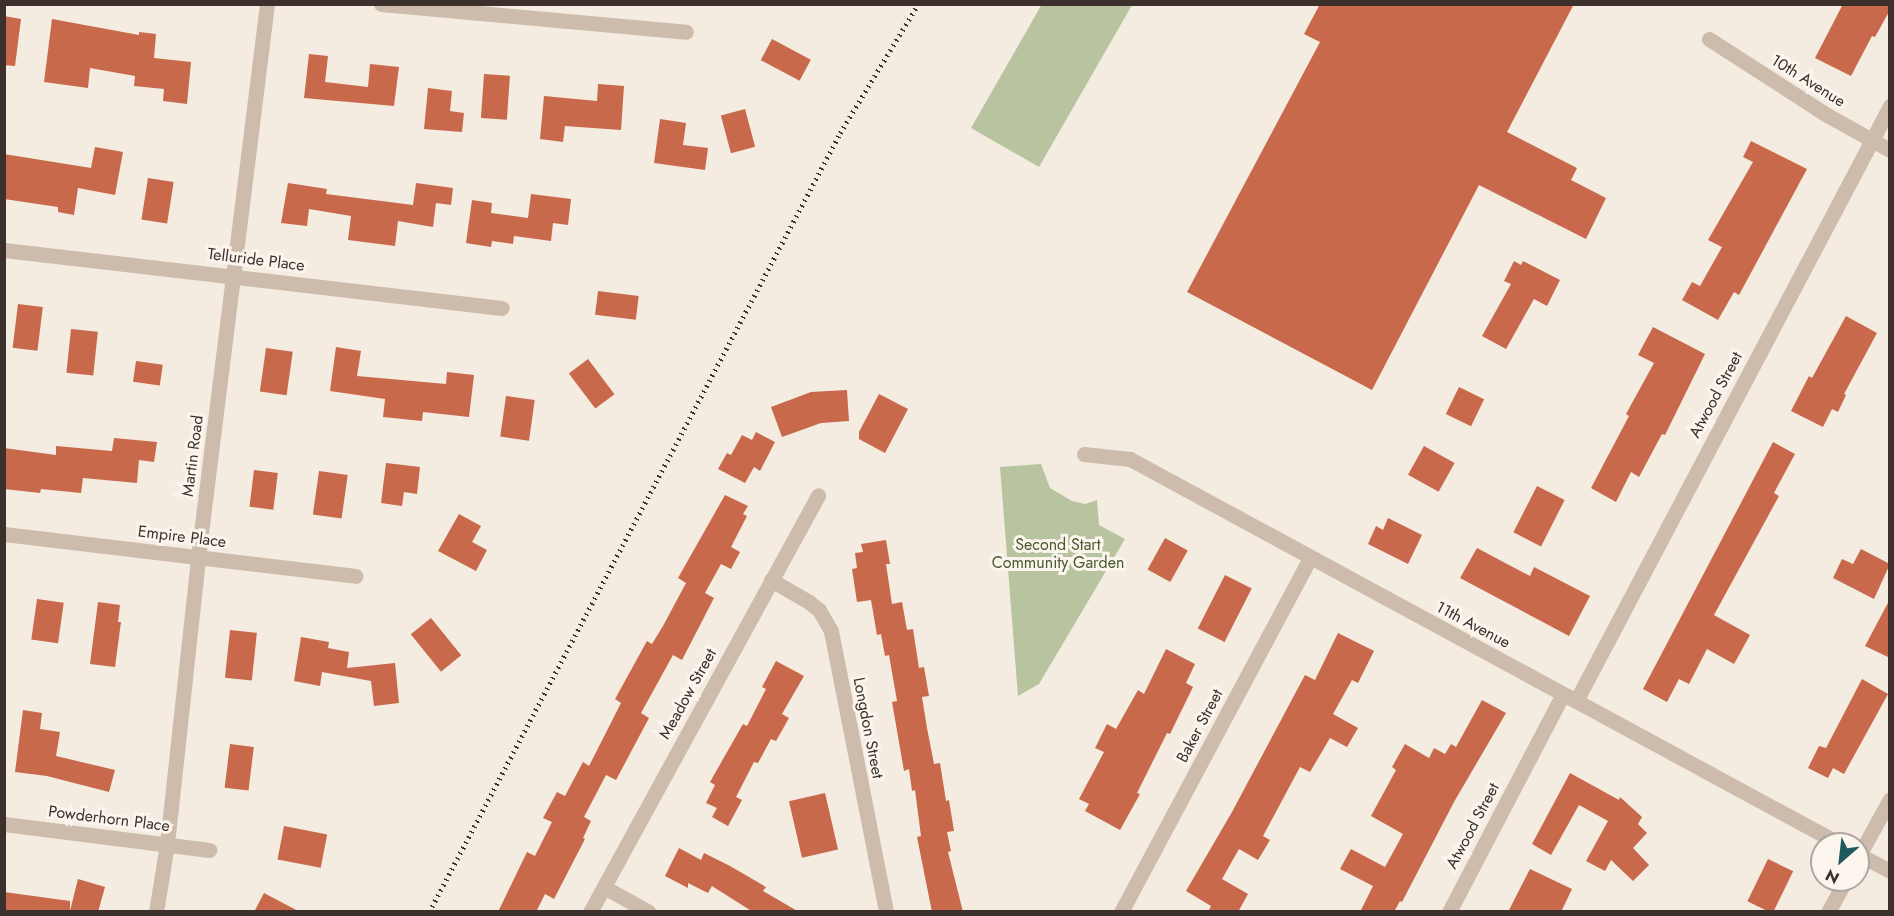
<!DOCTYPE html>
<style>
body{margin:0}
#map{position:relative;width:1894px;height:916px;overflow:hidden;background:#f4ebe1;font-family:Jost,sans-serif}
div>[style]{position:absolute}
.green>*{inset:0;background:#b8c4a0}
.building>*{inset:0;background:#c8694b;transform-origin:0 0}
.minor>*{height:15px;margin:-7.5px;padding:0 7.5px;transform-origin:7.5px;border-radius:7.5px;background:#cdbbac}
.rail>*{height:4.5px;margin-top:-2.25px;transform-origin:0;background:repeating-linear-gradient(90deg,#3b302b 0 1.5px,transparent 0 6px)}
span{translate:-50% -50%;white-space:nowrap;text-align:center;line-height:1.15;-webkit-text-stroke:6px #fbf5ee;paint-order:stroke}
.street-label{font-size:16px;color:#3b302b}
.park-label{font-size:16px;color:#4a5a2e}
.frame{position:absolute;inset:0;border:6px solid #3b302b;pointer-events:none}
.north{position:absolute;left:1810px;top:832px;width:60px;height:60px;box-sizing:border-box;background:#fbf5ee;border:2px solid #aea6a0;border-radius:50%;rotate:208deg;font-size:16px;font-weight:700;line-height:24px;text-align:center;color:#3b302b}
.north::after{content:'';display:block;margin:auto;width:21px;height:27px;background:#1f5a5e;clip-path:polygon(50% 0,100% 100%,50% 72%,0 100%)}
</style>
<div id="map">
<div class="green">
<i style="clip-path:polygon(1042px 4px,1132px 5px,1039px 167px,971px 128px)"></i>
<i style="clip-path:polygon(1041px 464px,1050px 488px,1072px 501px,1085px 504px,1097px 500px,1099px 525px,1125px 539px,1039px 684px,1018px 696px,1000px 467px)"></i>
</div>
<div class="building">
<i style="clip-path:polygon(1320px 4px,1574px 4px,1507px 132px,1577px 168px,1571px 180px,1606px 198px,1586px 239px,1479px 185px,1372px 390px,1187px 292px,1320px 42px,1304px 34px)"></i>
<i style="clip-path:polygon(1843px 4px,1890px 4px,1890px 10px,1875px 37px,1872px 36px,1851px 76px,1815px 58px)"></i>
<i style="clip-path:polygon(4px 16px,21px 19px,15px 66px,4px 65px)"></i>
<i style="clip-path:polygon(52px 19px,139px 35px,139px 32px,156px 34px,154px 58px,191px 62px,187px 104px,163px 101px,164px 89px,134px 86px,135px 76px,90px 68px,88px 88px,44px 82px)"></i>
<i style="left:772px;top:39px;width:44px;height:24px;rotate:28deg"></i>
<i style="clip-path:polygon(309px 54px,328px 56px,325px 82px,368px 87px,370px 64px,399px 67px,394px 106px,304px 98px)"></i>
<i style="left:484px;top:74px;width:26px;height:44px;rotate:4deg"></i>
<i style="clip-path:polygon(598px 84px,624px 86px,621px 130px,565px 126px,563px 142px,540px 139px,544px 96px,597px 101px)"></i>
<i style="clip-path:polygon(428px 88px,452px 91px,450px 111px,464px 113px,462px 132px,424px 129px)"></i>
<i style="left:745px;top:109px;width:39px;height:25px;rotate:75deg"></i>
<i style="clip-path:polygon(660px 119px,686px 123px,683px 145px,708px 148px,705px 170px,654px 163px)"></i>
<i style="clip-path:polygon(1751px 141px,1807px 169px,1739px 295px,1734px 292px,1718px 320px,1682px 300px,1692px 282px,1700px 286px,1722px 247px,1708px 240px,1753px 162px,1743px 157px)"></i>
<i style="clip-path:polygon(95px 147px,123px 152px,115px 195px,78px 188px,74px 215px,58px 212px,58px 207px,4px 199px,4px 154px,91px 168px)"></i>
<i style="left:148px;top:178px;width:26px;height:42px;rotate:9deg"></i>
<i style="clip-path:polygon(288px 183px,327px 189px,326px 194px,413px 205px,416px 183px,453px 188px,451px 205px,436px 203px,433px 227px,398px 221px,395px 246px,348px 240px,351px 216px,309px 209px,307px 226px,281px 223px)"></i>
<i style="clip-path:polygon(531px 194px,571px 199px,568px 225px,553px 223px,551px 241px,514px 236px,513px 244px,492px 241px,491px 247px,466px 243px,472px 200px,492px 203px,491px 213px,528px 218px)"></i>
<i style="clip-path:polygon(1514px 261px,1521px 265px,1523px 261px,1560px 280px,1547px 306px,1534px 299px,1506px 349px,1482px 336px,1511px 284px,1504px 281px)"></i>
<i style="left:598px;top:291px;width:41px;height:24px;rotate:7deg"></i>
<i style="left:18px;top:304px;width:25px;height:44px;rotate:7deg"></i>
<i style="clip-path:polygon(1846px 316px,1877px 333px,1844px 394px,1846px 395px,1838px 412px,1832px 409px,1823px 427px,1791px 411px,1809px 376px,1812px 378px)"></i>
<i style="clip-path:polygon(1653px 327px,1705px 354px,1665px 435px,1662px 434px,1639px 477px,1631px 472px,1616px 502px,1591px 488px,1629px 416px,1626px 414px,1654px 363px,1638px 355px)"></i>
<i style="left:71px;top:329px;width:27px;height:44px;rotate:6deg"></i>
<i style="clip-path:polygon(336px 347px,361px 351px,357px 376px,446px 384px,447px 372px,474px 375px,469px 417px,423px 412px,422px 421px,383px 417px,385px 399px,330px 391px)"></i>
<i style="left:266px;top:348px;width:27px;height:44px;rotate:8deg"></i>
<i style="left:588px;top:359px;width:44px;height:24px;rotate:53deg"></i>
<i style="left:136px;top:361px;width:27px;height:21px;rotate:8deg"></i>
<i style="left:1459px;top:387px;width:28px;height:30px;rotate:26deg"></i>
<i style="clip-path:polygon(847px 390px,849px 421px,821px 423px,782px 437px,771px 407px,811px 392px)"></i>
<i style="clip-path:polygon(879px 394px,908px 409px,885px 453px,859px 439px,859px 432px)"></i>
<i style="left:506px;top:396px;width:29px;height:41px;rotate:8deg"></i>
<i style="clip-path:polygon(756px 432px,775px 442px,760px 471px,754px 467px,745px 483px,718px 469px,727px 453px,731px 455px,742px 435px,752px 440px)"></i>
<i style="clip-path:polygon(114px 438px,157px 442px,154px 462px,139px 460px,137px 483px,83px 478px,81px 493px,41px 489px,40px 493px,4px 489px,4px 448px,56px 455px,56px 446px,112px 451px)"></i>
<i style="clip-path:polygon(1773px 442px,1795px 454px,1774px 493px,1779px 496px,1714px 615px,1750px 635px,1734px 664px,1707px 649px,1689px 684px,1679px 679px,1667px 702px,1643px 689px)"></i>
<i style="left:1424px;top:446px;width:35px;height:33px;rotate:29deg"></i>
<i style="clip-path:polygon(386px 463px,420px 467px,417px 494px,404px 492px,402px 506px,381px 503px)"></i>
<i style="left:254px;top:470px;width:24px;height:37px;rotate:7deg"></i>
<i style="left:319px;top:471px;width:29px;height:44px;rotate:8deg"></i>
<i style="left:1537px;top:486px;width:31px;height:52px;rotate:27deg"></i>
<i style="clip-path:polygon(725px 495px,748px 506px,743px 514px,747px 516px,731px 547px,740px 552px,731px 569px,721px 564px,705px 593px,714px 598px,682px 660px,673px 655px,641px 713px,649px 718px,616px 780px,606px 775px,584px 817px,591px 821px,583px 838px,585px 839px,554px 899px,545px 894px,536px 912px,498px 912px,527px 852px,535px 856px,552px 822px,543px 818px,557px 792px,565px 796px,583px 762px,589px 766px,621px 703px,615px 699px,647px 641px,652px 644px,663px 626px,686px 583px,678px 578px)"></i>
<i style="clip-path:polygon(459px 514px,481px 526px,472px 542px,487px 550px,476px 571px,438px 551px)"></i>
<i style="clip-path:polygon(1388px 518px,1422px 535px,1408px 564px,1368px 544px,1376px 526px,1383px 530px)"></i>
<i style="left:1165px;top:538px;width:26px;height:36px;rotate:29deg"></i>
<i style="clip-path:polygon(886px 540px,890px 564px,886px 564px,892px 604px,902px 602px,907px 630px,913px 629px,919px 668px,924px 667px,929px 696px,922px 697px,927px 728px,934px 764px,940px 763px,946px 801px,949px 800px,954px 831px,947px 832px,951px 851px,948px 852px,963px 912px,932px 912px,917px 837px,921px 836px,915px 790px,912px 791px,909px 769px,904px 771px,892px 702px,897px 701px,889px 655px,885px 656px,881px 634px,877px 635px,871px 600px,857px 602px,852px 569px,857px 568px,855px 553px,863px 552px,861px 544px)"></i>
<i style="clip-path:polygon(1477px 548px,1530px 576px,1534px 567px,1590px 596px,1569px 636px,1460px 578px)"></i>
<i style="clip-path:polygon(1861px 549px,1890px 564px,1874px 599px,1833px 578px,1842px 559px,1853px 564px)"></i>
<i style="left:1225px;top:575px;width:30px;height:60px;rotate:27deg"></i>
<i style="left:37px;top:599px;width:27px;height:41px;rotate:8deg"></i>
<i style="clip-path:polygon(1890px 599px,1890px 658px,1865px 646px)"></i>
<i style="clip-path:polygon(98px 602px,120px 605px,118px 622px,121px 622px,115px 667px,90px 664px)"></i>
<i style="left:431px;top:618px;width:48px;height:26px;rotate:51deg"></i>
<i style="left:230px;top:630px;width:27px;height:48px;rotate:6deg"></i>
<i style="clip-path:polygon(1338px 633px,1374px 651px,1358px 683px,1352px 680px,1333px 714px,1358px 728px,1347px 747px,1330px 738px,1310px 772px,1300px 767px,1263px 836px,1270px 840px,1258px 860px,1239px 849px,1222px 879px,1248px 894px,1238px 912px,1208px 912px,1211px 906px,1186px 891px,1232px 812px,1305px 675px,1315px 680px)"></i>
<i style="clip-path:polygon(301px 637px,329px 642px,328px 648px,349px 652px,347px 668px,395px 663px,399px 703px,374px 706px,371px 681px,322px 672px,320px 686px,294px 681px)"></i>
<i style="clip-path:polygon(1166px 649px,1195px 664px,1186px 683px,1193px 687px,1170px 734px,1167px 733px,1137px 793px,1140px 794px,1120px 830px,1085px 811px,1089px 804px,1079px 799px,1104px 752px,1095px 748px,1107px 724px,1116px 729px,1138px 690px,1144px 694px)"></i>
<i style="clip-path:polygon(776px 661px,804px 676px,782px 714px,789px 718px,776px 741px,771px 739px,758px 763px,754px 762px,736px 797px,742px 800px,728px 826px,712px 817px,717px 808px,706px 803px,715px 785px,710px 782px,743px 724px,747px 726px,766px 689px,762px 687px)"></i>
<i style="clip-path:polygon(1862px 679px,1888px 694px,1844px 774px,1833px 768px,1828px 778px,1808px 768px,1819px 746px,1826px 748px)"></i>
<i style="clip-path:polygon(1482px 700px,1506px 713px,1454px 802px,1402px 902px,1400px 901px,1394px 912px,1360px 912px,1373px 886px,1340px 869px,1351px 849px,1385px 867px,1403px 834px,1371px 816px,1396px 770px,1392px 767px,1405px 744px,1429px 758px,1434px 748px,1445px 754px,1451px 744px,1456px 747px)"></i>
<i style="clip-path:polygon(23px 710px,42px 713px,40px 729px,60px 732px,56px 756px,115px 770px,109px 792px,47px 776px,15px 772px)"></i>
<i style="left:230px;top:744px;width:24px;height:44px;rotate:7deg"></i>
<i style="clip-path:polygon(1570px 773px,1619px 800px,1620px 797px,1642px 817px,1638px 824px,1647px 833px,1633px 848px,1649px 865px,1633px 881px,1611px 860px,1605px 871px,1586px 861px,1608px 821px,1579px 805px,1551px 855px,1532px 844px)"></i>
<i style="left:825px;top:793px;width:58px;height:37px;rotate:77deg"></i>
<i style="left:284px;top:826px;width:44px;height:34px;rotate:11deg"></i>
<i style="clip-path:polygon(679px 848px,701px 860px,704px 853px,730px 866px,766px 887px,763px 891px,799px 912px,753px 912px,712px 886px,708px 893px,688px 883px,688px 888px,665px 876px)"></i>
<i style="left:1768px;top:859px;width:28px;height:47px;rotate:26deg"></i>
<i style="clip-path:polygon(1530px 869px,1572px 889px,1561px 912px,1508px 912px)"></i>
<i style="clip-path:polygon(78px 879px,105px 887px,98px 912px,4px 912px,4px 892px,70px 901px,70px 911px)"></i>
<i style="clip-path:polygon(264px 893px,300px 912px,254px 912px)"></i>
</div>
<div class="minor">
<i style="left:381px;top:4px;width:306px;rotate:5.2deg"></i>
<i style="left:1709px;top:39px;width:140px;rotate:32.8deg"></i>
<i style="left:1827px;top:115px;width:72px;rotate:29.1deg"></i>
<i style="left:4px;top:250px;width:501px;rotate:6.64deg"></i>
<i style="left:1084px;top:454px;width:46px;rotate:6.2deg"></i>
<i style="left:1130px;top:459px;width:808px;rotate:28.47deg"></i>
<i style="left:4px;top:534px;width:354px;rotate:6.8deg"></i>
<i style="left:771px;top:580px;width:44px;rotate:30.1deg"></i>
<i style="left:809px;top:602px;width:13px;rotate:39deg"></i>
<i style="left:819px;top:610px;width:24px;rotate:60deg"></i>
<i style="left:831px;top:631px;width:286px;rotate:78.9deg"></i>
<i style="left:1576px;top:701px;width:673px;rotate:-62.18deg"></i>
<i style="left:4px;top:824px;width:207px;rotate:7.2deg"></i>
<i style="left:1858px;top:854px;width:36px;rotate:28deg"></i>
<i style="left:1858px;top:857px;width:66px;rotate:-61.1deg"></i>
<i style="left:604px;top:887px;width:51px;rotate:29.1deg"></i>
<i style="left:156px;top:912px;width:69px;rotate:-80.8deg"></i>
<i style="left:167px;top:844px;width:289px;rotate:-83.8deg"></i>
<i style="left:198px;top:557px;width:557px;rotate:-82.89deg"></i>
<i style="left:590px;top:912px;width:475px;rotate:-61.3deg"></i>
<i style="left:1121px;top:912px;width:401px;rotate:-61.9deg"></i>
<i style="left:1449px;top:912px;width:246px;rotate:-62.4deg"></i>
<i style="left:1828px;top:912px;width:37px;rotate:-61deg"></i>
</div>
<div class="rail">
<i style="left:429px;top:912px;width:881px;rotate:-62.18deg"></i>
<i style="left:840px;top:133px;width:151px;rotate:-58.8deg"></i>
</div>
<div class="street-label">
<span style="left:1808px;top:81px;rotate:32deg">10th Avenue</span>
<span style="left:256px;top:260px;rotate:7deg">Telluride Place</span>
<span style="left:1716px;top:395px;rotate:-62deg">Atwood Street</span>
<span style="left:193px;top:456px;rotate:-83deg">Martin Road</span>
<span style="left:182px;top:537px;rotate:7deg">Empire Place</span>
<span style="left:1473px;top:625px;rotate:28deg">11th Avenue</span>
<span style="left:688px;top:694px;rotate:-61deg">Meadow Street</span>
<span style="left:1200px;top:726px;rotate:-62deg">Baker Street</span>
<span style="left:868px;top:728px;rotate:79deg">Longdon Street</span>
<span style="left:109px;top:819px;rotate:7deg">Powderhorn Place</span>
<span style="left:1473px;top:826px;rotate:-62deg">Atwood Street</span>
</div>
<div class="park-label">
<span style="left:1058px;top:554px">Second Start<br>Community Garden</span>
</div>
<div class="frame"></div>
<div class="north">N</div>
</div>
